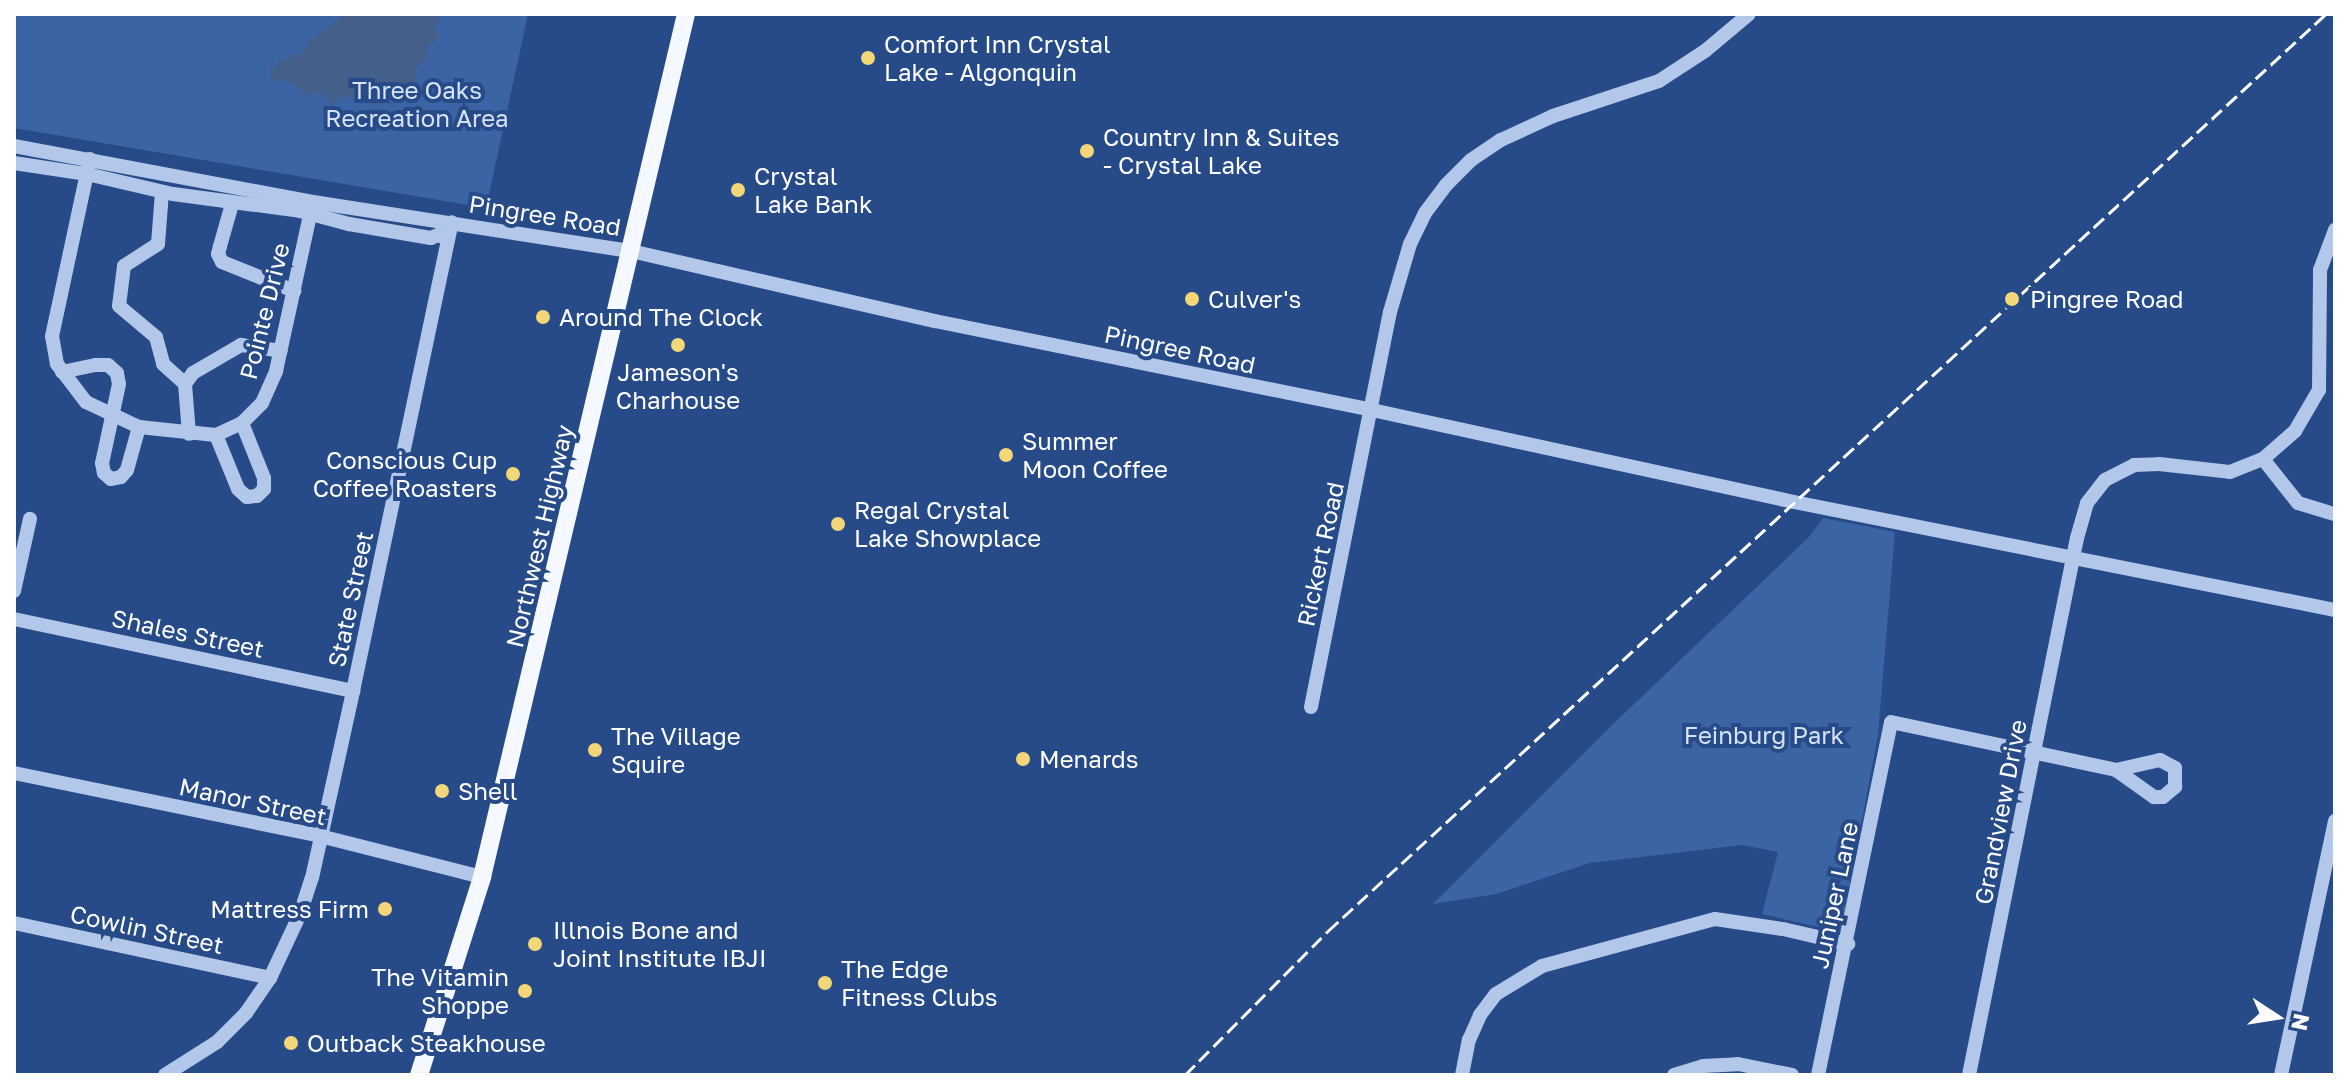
<!DOCTYPE html>
<style>
body{margin:0}
#map{position:relative;width:2349px;height:1089px;overflow:hidden;background:#264b88;font-family:"Golos Text",sans-serif}
div>[style]{position:absolute}
.green>*{inset:0;background:#3b64a4}
.water>*{inset:0;background:#455f8b}
.minor>*{height:14px;margin:-7px;padding:0 7px;transform-origin:7px;border-radius:7px;background:#b2c7e9}
.major>*{height:18px;margin:-9px;padding:0 9px;transform-origin:9px;border-radius:9px;background:#f5f8fe}
.rail>*{height:3px;margin-top:-1.5px;transform-origin:0;background:repeating-linear-gradient(90deg,#fff 0 14px,transparent 0 20px)}
.dots>*{width:22px;height:22px;translate:-50% -50%;box-sizing:border-box;border:4px solid #264b88;border-radius:50%}
span{translate:-50% -50%;white-space:nowrap;text-align:center;line-height:1.15;-webkit-text-stroke:8px #264b88;paint-order:stroke}
.poi-label{font-size:24px;color:#fff}
.left{translate:0 -50%;text-align:left}
.right{translate:-100% -50%;text-align:right}
.park-label{font-size:24px;color:#d6e3f7}
.street-label{font-size:24px;color:#fff}
.frame{position:absolute;inset:0;border:16px solid #fff;pointer-events:none}
.north{position:absolute;left:2237px;top:977px;width:80px;height:80px;-webkit-text-stroke:6px #264b88;paint-order:stroke;rotate:102deg;font-size:22px;font-weight:700;line-height:32px;text-align:center;color:#fff}
.north::after{content:'';display:block;margin:auto;width:28px;height:36px;background:#fff;clip-path:polygon(50% 0,100% 100%,50% 72%,0 100%)}
</style>
<div id="map">
<div class="green">
<i style="clip-path:polygon(14px 14px,528px 14px,486px 208px,14px 128px)"></i>
<i style="clip-path:polygon(1823px 518px,1895px 532px,1878px 735px,1841px 932px,1762px 914px,1778px 852px,1742px 845px,1590px 863px,1496px 894px,1433px 904px,1610px 727px,1809px 537px)"></i>
</div>
<div class="water">
<i style="clip-path:polygon(345px 14px,440px 14px,440px 24px,433px 21px,439px 39px,426px 46px,428px 59px,416px 68px,416px 82px,409px 95px,389px 96px,384px 103px,373px 106px,368px 99px,342px 96px,331px 105px,324px 94px,315px 92px,310px 97px,290px 82px,272px 80px,270px 67px,277px 67px,280px 58px,288px 60px,291px 54px,302px 55px,307px 43px)"></i>
</div>
<div class="minor">
<i style="left:14px;top:146px;width:304px;rotate:10.6deg"></i>
<i style="left:313px;top:202px;width:322px;rotate:8.8deg"></i>
<i style="left:631px;top:251px;width:312px;rotate:13deg"></i>
<i style="left:935px;top:321px;width:446px;rotate:11.5deg"></i>
<i style="left:1372px;top:410px;width:432px;rotate:12.3deg"></i>
<i style="left:1794px;top:502px;width:552px;rotate:11.29deg"></i>
<i style="left:90px;top:159px;width:181px;rotate:102.1deg"></i>
<i style="left:52px;top:336px;width:28px;rotate:80deg"></i>
<i style="left:57px;top:364px;width:48px;rotate:52.7deg"></i>
<i style="left:86px;top:402px;width:59px;rotate:25.3deg"></i>
<i style="left:139px;top:427px;width:77px;rotate:5.9deg"></i>
<i style="left:216px;top:435px;width:29px;rotate:-25deg"></i>
<i style="left:242px;top:423px;width:28px;rotate:-45deg"></i>
<i style="left:262px;top:403px;width:35px;rotate:-66deg"></i>
<i style="left:276px;top:371px;width:173px;rotate:-77.7deg"></i>
<i style="left:14px;top:163px;width:74px;rotate:8.6deg"></i>
<i style="left:87px;top:174px;width:88px;rotate:13.1deg"></i>
<i style="left:173px;top:194px;width:128px;rotate:7.6deg"></i>
<i style="left:300px;top:211px;width:51px;rotate:14.9deg"></i>
<i style="left:349px;top:224px;width:83px;rotate:9.7deg"></i>
<i style="left:431px;top:238px;width:8px;rotate:-23deg"></i>
<i style="left:438px;top:235px;width:11px;rotate:22deg"></i>
<i style="left:162px;top:192px;width:52px;rotate:94.4deg"></i>
<i style="left:158px;top:244px;width:40px;rotate:147.1deg"></i>
<i style="left:124px;top:266px;width:40px;rotate:97.1deg"></i>
<i style="left:119px;top:306px;width:48px;rotate:40deg"></i>
<i style="left:156px;top:337px;width:28px;rotate:75deg"></i>
<i style="left:163px;top:364px;width:30px;rotate:42deg"></i>
<i style="left:185px;top:384px;width:50px;rotate:85.4deg"></i>
<i style="left:232px;top:204px;width:44px;rotate:105.9deg"></i>
<i style="left:220px;top:246px;width:8px;rotate:104deg"></i>
<i style="left:218px;top:254px;width:9px;rotate:63deg"></i>
<i style="left:222px;top:262px;width:78px;rotate:21.9deg"></i>
<i style="left:62px;top:372px;width:35px;rotate:-12deg"></i>
<i style="left:96px;top:365px;width:12px"></i>
<i style="left:108px;top:365px;width:12px;rotate:42deg"></i>
<i style="left:117px;top:373px;width:11px;rotate:80deg"></i>
<i style="left:119px;top:384px;width:81px;rotate:102.1deg"></i>
<i style="left:102px;top:463px;width:10px;rotate:79deg"></i>
<i style="left:104px;top:473px;width:9px;rotate:41deg"></i>
<i style="left:111px;top:479px;width:10px;rotate:-11deg"></i>
<i style="left:121px;top:477px;width:9px;rotate:-49deg"></i>
<i style="left:127px;top:470px;width:45px;rotate:-74.4deg"></i>
<i style="left:185px;top:384px;width:14px;rotate:-54deg"></i>
<i style="left:193px;top:373px;width:56px;rotate:-30.3deg"></i>
<i style="left:241px;top:345px;width:40px;rotate:8.5deg"></i>
<i style="left:216px;top:435px;width:58px;rotate:67.8deg"></i>
<i style="left:238px;top:489px;width:12px;rotate:42deg"></i>
<i style="left:247px;top:497px;width:10px;rotate:-6deg"></i>
<i style="left:257px;top:496px;width:10px;rotate:-45deg"></i>
<i style="left:264px;top:489px;width:11px;rotate:-90deg"></i>
<i style="left:264px;top:478px;width:59px;rotate:-111.8deg"></i>
<i style="left:2263px;top:459px;width:56px;rotate:51.5deg"></i>
<i style="left:2298px;top:503px;width:39px;rotate:17deg"></i>
<i style="left:14px;top:591px;width:74px;rotate:-77.5deg"></i>
<i style="left:14px;top:619px;width:347px;rotate:12deg"></i>
<i style="left:1311px;top:707px;width:403px;rotate:-78.7deg"></i>
<i style="left:1390px;top:312px;width:71px;rotate:-73.6deg"></i>
<i style="left:1410px;top:244px;width:34px;rotate:-64deg"></i>
<i style="left:1425px;top:213px;width:35px;rotate:-53deg"></i>
<i style="left:1446px;top:185px;width:35px;rotate:-45deg"></i>
<i style="left:1471px;top:160px;width:36px;rotate:-34deg"></i>
<i style="left:1501px;top:140px;width:57px;rotate:-24.8deg"></i>
<i style="left:1553px;top:116px;width:112px;rotate:-18.3deg"></i>
<i style="left:1659px;top:81px;width:55px;rotate:-33.1deg"></i>
<i style="left:1705px;top:51px;width:57px;rotate:-40.1deg"></i>
<i style="left:14px;top:773px;width:312px;rotate:11.6deg"></i>
<i style="left:320px;top:836px;width:167px;rotate:14.2deg"></i>
<i style="left:14px;top:923px;width:262px;rotate:12.1deg"></i>
<i style="left:165px;top:1075px;width:62px;rotate:-32.4deg"></i>
<i style="left:217px;top:1042px;width:41px;rotate:-45deg"></i>
<i style="left:246px;top:1013px;width:42px;rotate:-55.6deg"></i>
<i style="left:270px;top:978px;width:71px;rotate:-64.9deg"></i>
<i style="left:300px;top:914px;width:38px;rotate:-72deg"></i>
<i style="left:312px;top:878px;width:191px;rotate:-77.6deg"></i>
<i style="left:353px;top:691px;width:479px;rotate:-78.1deg"></i>
<i style="left:1462px;top:1075px;width:36px;rotate:-79deg"></i>
<i style="left:1469px;top:1040px;width:27px;rotate:-66deg"></i>
<i style="left:1480px;top:1015px;width:26px;rotate:-53deg"></i>
<i style="left:1496px;top:994px;width:54px;rotate:-31.3deg"></i>
<i style="left:1542px;top:966px;width:179px;rotate:-15.2deg"></i>
<i style="left:1715px;top:919px;width:69px;rotate:8.4deg"></i>
<i style="left:1783px;top:929px;width:67px;rotate:13deg"></i>
<i style="left:1674px;top:1075px;width:30px;rotate:-17deg"></i>
<i style="left:1703px;top:1066px;width:35px;rotate:-3deg"></i>
<i style="left:1738px;top:1064px;width:55px;rotate:11.5deg"></i>
<i style="left:1818px;top:1075px;width:360px;rotate:-78.3deg"></i>
<i style="left:1891px;top:722px;width:230px;rotate:12deg"></i>
<i style="left:2116px;top:770px;width:47px;rotate:35.4deg"></i>
<i style="left:2154px;top:797px;width:9px"></i>
<i style="left:2163px;top:797px;width:16px;rotate:-40deg"></i>
<i style="left:2175px;top:787px;width:19px;rotate:-90deg"></i>
<i style="left:2175px;top:768px;width:17px;rotate:-152deg"></i>
<i style="left:2160px;top:760px;width:45px;rotate:167.2deg"></i>
<i style="left:1969px;top:1075px;width:548px;rotate:-78.63deg"></i>
<i style="left:2077px;top:538px;width:36px;rotate:-74deg"></i>
<i style="left:2087px;top:503px;width:29px;rotate:-52deg"></i>
<i style="left:2105px;top:480px;width:33px;rotate:-27deg"></i>
<i style="left:2134px;top:465px;width:25px;rotate:-2deg"></i>
<i style="left:2159px;top:464px;width:71px;rotate:6.4deg"></i>
<i style="left:2230px;top:472px;width:35px;rotate:-22deg"></i>
<i style="left:2263px;top:459px;width:43px;rotate:-41.2deg"></i>
<i style="left:2295px;top:431px;width:48px;rotate:-59.7deg"></i>
<i style="left:2319px;top:390px;width:120px;rotate:-89.5deg"></i>
<i style="left:2320px;top:270px;width:43px;rotate:-69.4deg"></i>
<i style="left:2281px;top:1075px;width:260px;rotate:-78deg"></i>
</div>
<div class="major">
<i style="left:419px;top:1075px;width:208px;rotate:-72.3deg"></i>
<i style="left:482px;top:877px;width:887px;rotate:-76.7deg"></i>
</div>
<div class="rail">
<i style="left:1185px;top:1075px;width:203px;rotate:-45.2deg"></i>
<i style="left:1328px;top:931px;width:1355px;rotate:-42.58deg"></i>
</div>
<div class="dots">
<i style="left:868px;top:58px;background:#f2d677"></i>
<i style="left:1087px;top:151px;background:#f2d677"></i>
<i style="left:738px;top:190px;background:#f2d677"></i>
<i style="left:1192px;top:299px;background:#f2d677"></i>
<i style="left:2012px;top:299px;background:#f2d677"></i>
<i style="left:543px;top:317px;background:#f2d677"></i>
<i style="left:678px;top:345px;background:#f2d677"></i>
<i style="left:1006px;top:455px;background:#f2d677"></i>
<i style="left:513px;top:474px;background:#f2d677"></i>
<i style="left:838px;top:524px;background:#f2d677"></i>
<i style="left:595px;top:750px;background:#f2d677"></i>
<i style="left:1023px;top:759px;background:#f2d677"></i>
<i style="left:442px;top:791px;background:#f2d677"></i>
<i style="left:385px;top:909px;background:#f2d677"></i>
<i style="left:535px;top:944px;background:#f2d677"></i>
<i style="left:825px;top:983px;background:#f2d677"></i>
<i style="left:525px;top:991px;background:#f2d677"></i>
<i style="left:291px;top:1043px;background:#f2d677"></i>
</div>
<div class="poi-label">
<span class="left" style="left:884px;top:58px">Comfort Inn Crystal<br>Lake - Algonquin</span>
<span class="left" style="left:1103px;top:151px">Country Inn &amp; Suites<br>- Crystal Lake</span>
<span class="left" style="left:754px;top:190px">Crystal<br>Lake Bank</span>
<span class="left" style="left:1208px;top:299px">Culver's</span>
<span class="left" style="left:2030px;top:299px">Pingree Road</span>
<span class="left" style="left:559px;top:317px">Around The Clock</span>
<span style="left:678px;top:386px">Jameson's<br>Charhouse</span>
<span class="left" style="left:1022px;top:455px">Summer<br>Moon Coffee</span>
<span class="right" style="left:497px;top:474px">Conscious Cup<br>Coffee Roasters</span>
<span class="left" style="left:854px;top:524px">Regal Crystal<br>Lake Showplace</span>
<span class="left" style="left:611px;top:750px">The Village<br>Squire</span>
<span class="left" style="left:1039px;top:759px">Menards</span>
<span class="left" style="left:458px;top:791px">Shell</span>
<span class="right" style="left:369px;top:909px">Mattress Firm</span>
<span class="left" style="left:553px;top:944px">Illnois Bone and<br>Joint Institute IBJI</span>
<span class="left" style="left:841px;top:983px">The Edge<br>Fitness Clubs</span>
<span class="right" style="left:509px;top:991px">The Vitamin<br>Shoppe</span>
<span class="left" style="left:307px;top:1043px">Outback Steakhouse</span>
</div>
<div class="park-label">
<span style="left:417px;top:104px">Three Oaks<br>Recreation Area</span>
<span style="left:1764px;top:735px">Feinburg Park</span>
</div>
<div class="street-label">
<span style="left:545px;top:215px;rotate:9deg">Pingree Road</span>
<span style="left:264px;top:311px;rotate:-76deg">Pointe Drive</span>
<span style="left:1180px;top:349px;rotate:12deg">Pingree Road</span>
<span style="left:539px;top:536px;rotate:-77deg">Northwest Highway</span>
<span style="left:1320px;top:554px;rotate:-78deg">Rickert Road</span>
<span style="left:350px;top:599px;rotate:-78deg">State Street</span>
<span style="left:188px;top:633px;rotate:12deg">Shales Street</span>
<span style="left:253px;top:801px;rotate:12deg">Manor Street</span>
<span style="left:2000px;top:812px;rotate:-79deg">Grandview Drive</span>
<span style="left:1834px;top:895px;rotate:-78deg">Juniper Lane</span>
<span style="left:147px;top:929px;rotate:12deg">Cowlin Street</span>
</div>
<div class="frame"></div>
<div class="north">N</div>
</div>
